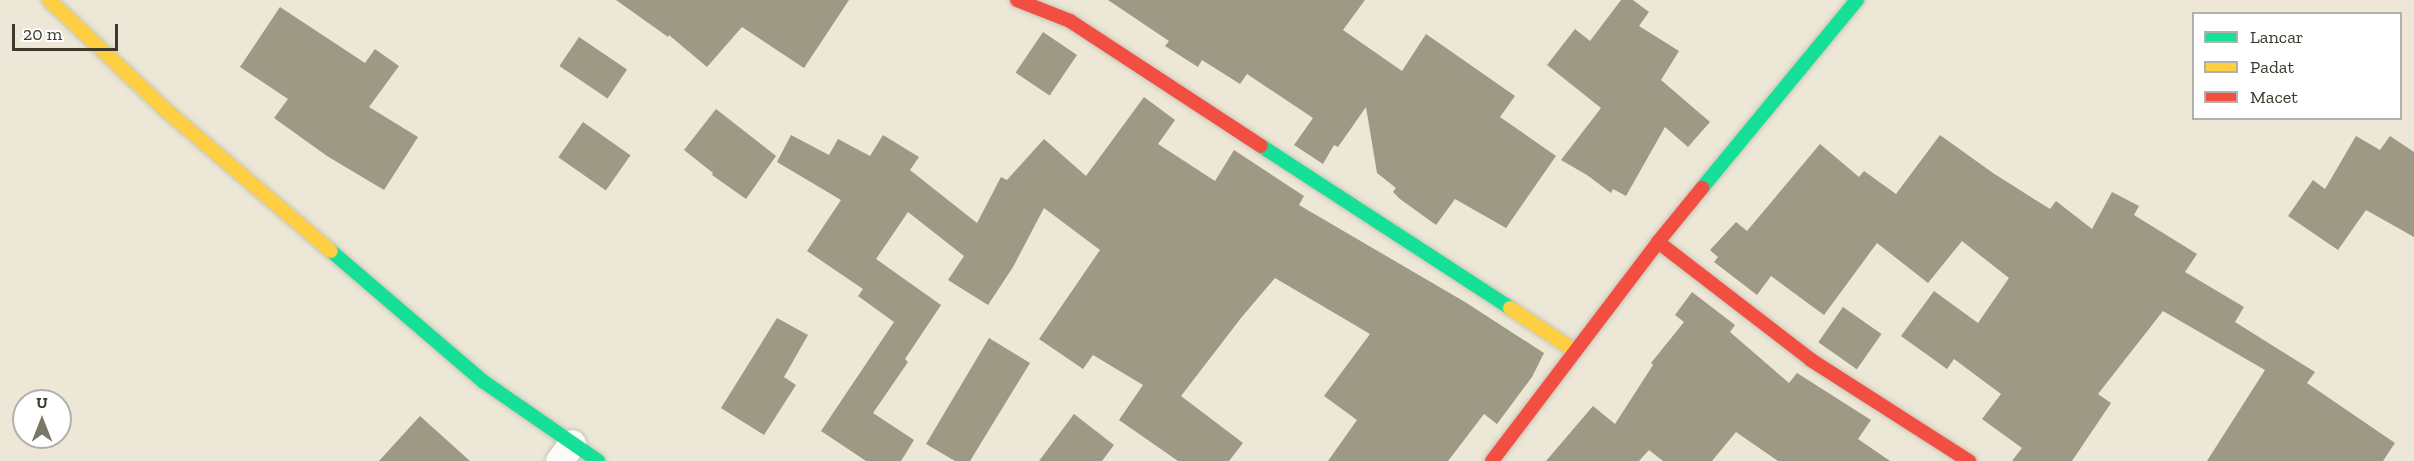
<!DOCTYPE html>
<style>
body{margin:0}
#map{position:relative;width:2414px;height:461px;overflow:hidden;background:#ece7d6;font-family:"Zilla Slab",serif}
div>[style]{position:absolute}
.building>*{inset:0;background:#9e9984;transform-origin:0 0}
.roads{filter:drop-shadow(0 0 2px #c9c5b7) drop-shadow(0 0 2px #c9c5b7)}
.street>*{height:27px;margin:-13.5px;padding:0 13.5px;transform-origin:13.5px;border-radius:13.5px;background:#fcfbf9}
.fast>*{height:14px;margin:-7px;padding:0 7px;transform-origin:7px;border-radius:7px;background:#16e098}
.slow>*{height:14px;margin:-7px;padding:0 7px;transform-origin:7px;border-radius:7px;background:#ffcf43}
.jam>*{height:14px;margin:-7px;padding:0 7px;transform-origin:7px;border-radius:7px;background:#f24e42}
span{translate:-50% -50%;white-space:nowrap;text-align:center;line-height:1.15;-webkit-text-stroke:6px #fff;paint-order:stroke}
.legend{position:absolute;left:2192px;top:12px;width:210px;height:108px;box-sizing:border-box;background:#fff;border:2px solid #b1b0ab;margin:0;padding:8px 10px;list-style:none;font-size:18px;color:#3d392c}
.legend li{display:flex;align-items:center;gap:12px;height:30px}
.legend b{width:30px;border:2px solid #b1b0ab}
.north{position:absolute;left:12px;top:389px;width:60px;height:60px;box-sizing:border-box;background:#fff;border:2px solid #b1b0ab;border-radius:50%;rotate:0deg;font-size:16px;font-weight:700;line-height:24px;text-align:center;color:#3d392c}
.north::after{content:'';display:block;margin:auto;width:21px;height:27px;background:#7a7668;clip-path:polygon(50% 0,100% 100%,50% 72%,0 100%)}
.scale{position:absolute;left:12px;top:24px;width:106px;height:27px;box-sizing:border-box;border:3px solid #3d392c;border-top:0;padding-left:8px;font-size:18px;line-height:21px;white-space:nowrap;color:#3d392c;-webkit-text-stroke:4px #fff;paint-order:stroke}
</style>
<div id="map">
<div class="building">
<i style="clip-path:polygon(616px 0,849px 0,804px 68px,742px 27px,707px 67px,669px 35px,668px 37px)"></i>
<i style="clip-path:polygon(1108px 0,1365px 0,1343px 30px,1402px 71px,1426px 34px,1515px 96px,1500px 117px,1556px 156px,1506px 228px,1455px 199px,1436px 225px,1400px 199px,1393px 192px,1396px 188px,1377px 173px,1366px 107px,1338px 147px,1334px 145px,1323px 164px,1294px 145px,1313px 118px,1247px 74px,1240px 84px,1202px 60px,1198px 67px,1165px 46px,1169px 41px)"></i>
<i style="clip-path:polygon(1621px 0,1633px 0,1649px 12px,1639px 26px,1679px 51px,1661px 80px,1710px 122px,1688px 147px,1665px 127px,1626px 196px,1613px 189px,1611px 193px,1587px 175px,1561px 160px,1601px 108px,1547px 65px,1575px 29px,1590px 41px)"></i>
<i style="clip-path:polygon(280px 7px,365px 63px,375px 49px,399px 66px,369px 107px,418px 137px,384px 190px,327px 156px,274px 118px,288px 99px,240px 67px)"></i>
<i style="left:1043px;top:32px;width:41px;height:49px;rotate:34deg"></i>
<i style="left:579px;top:37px;width:58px;height:35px;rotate:34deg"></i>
<i style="clip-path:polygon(1144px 97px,1175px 120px,1158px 144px,1215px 181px,1234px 150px,1304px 196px,1299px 205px,1465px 302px,1544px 353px,1532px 377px,1497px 424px,1484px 414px,1448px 461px,1328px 461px,1357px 420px,1324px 396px,1370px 334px,1275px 278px,1241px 318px,1181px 396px,1243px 443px,1229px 461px,1178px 461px,1119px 420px,1143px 385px,1093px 355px,1083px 369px,1039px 339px,1100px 250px,1044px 208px,1013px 267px,988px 305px,948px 280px,964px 256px,908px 212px,876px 259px,941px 305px,905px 359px,908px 362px,873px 413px,914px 440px,901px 461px,866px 461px,821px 431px,894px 322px,858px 296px,863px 289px,807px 251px,841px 200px,777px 162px,791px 135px,829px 155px,838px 139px,870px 156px,883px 135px,919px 157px,910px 170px,977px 223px,1001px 177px,1007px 180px,1044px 139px,1086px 176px)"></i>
<i style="clip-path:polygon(716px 109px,776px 156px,746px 199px,712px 175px,713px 173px,684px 150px)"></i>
<i style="left:583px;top:122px;width:58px;height:43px;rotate:35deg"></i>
<i style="clip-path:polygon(1940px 135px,1993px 173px,2050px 209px,2056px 201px,2092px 229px,2112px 192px,2139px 206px,2134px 215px,2197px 254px,2185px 272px,2244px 307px,2235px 322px,2315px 372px,2307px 383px,2395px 443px,2383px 461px,2207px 461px,2265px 370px,2163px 311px,2098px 394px,2111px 403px,2072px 461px,2012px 461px,2022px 448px,1982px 419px,2001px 394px,1954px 359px,1947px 369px,1901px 336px,1934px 291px,1978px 323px,2009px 278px,1962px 241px,1928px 283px,1877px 243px,1824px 315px,1771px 276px,1757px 295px,1714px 262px,1718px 257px,1710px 250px,1736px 222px,1747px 231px,1820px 144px,1859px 177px,1864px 171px,1896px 194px)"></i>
<i style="clip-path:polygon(2356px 136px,2380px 150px,2390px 136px,2414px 152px,2414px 237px,2366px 210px,2338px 250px,2288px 216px,2313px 180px,2325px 189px)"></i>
<i style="clip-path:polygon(1692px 292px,1735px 325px,1730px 332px,1789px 383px,1797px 373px,1871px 420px,1858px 439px,1890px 461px,1778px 461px,1736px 432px,1712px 461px,1663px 461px,1649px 450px,1639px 461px,1546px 461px,1593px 406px,1615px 424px,1653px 365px,1651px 363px,1684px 322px,1675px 315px)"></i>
<i style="left:1843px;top:307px;width:47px;height:43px;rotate:35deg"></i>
<i style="clip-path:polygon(777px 318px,808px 335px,784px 377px,796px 385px,764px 435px,721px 408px)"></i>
<i style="clip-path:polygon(989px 338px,1030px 363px,970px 461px,955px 461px,926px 444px)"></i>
<i style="clip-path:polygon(1074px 414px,1114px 445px,1102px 461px,1039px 461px)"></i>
<i style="clip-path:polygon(420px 416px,470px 461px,379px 461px)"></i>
</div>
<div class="roads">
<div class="street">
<i style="left:559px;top:461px;width:22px;rotate:-54deg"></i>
</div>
<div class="fast">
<i style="left:1261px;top:146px;width:297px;rotate:33deg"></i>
<i style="left:1702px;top:188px;width:244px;rotate:-50.5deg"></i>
<i style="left:331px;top:251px;width:201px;rotate:40.6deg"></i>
<i style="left:484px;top:382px;width:139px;rotate:34.7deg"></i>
</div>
<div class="slow">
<i style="left:49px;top:0;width:163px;rotate:43.3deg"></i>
<i style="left:168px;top:112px;width:214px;rotate:40.5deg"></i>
<i style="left:1510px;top:308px;width:78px;rotate:33.5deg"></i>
</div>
<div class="jam">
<i style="left:1017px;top:0;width:57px;rotate:21.6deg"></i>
<i style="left:1070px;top:21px;width:228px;rotate:33.2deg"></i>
<i style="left:1658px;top:242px;width:193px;rotate:37.6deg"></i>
<i style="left:1811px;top:360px;width:188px;rotate:32.6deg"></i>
<i style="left:1492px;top:461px;width:275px;rotate:-52.8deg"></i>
<i style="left:1658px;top:242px;width:70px;rotate:-50.8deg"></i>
</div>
</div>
<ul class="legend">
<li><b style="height:8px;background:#16e098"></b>Lancar</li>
<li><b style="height:8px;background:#ffcf43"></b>Padat</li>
<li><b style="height:8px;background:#f24e42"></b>Macet</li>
</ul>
<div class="north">U</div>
<div class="scale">20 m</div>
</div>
